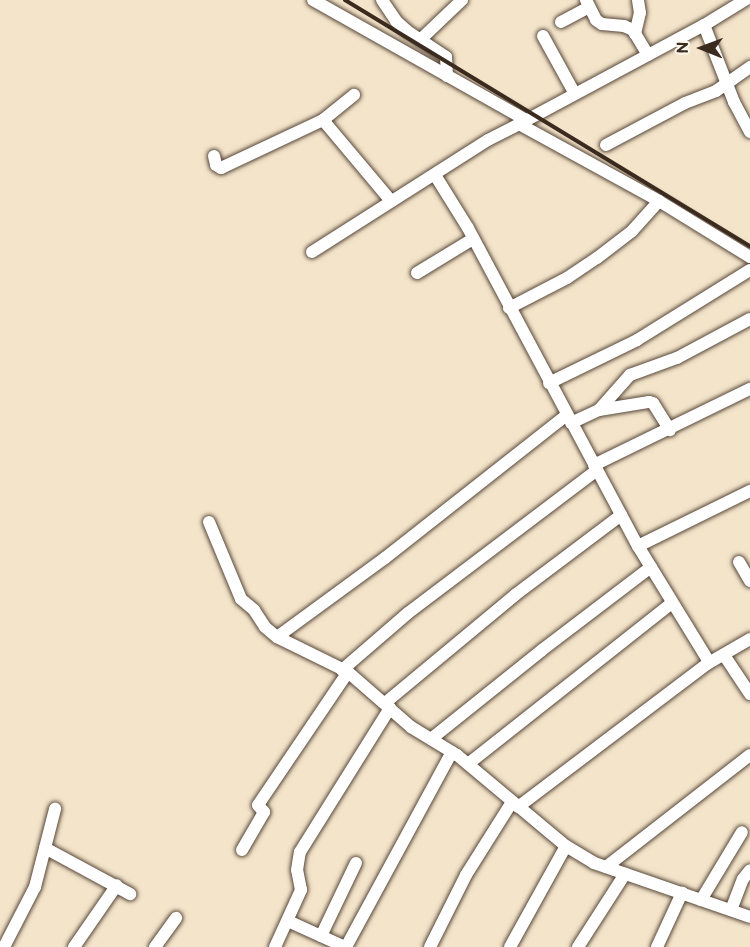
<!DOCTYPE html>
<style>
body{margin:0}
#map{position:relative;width:750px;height:947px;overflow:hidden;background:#f3e4ca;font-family:"Balsamiq Sans",sans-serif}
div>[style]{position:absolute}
.roads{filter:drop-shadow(0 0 2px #574638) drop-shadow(0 0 2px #574638)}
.minor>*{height:12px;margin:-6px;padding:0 6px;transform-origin:6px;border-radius:6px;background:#fff}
.rail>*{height:4px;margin:-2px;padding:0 2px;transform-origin:2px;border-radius:2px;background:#3b2a1e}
span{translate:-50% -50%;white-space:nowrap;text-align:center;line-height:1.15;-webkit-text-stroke:4.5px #fbf7ec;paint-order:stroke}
.north{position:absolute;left:672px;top:18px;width:60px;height:60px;-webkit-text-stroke:4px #fbf7ec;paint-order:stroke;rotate:271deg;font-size:16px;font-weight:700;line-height:24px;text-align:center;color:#3b2a1e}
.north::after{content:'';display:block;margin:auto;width:21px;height:27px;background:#3b2a1e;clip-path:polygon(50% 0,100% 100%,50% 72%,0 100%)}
</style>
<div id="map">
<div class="roads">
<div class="minor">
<i style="left:313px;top:0;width:244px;rotate:29.4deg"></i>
<i style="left:382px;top:0;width:25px;rotate:56deg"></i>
<i style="left:396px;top:21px;width:15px;rotate:42deg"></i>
<i style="left:407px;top:31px;width:47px;rotate:33.7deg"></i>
<i style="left:446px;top:57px;width:19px;rotate:87deg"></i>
<i style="left:586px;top:0;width:22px;rotate:63deg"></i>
<i style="left:596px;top:20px;width:7px;rotate:34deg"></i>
<i style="left:602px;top:24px;width:22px;rotate:5deg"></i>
<i style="left:624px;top:26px;width:10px;rotate:24deg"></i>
<i style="left:633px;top:30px;width:29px;rotate:59deg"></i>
<i style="left:745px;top:0;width:48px;rotate:148.6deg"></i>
<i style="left:704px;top:25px;width:210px;rotate:151.8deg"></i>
<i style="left:519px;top:124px;width:160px;rotate:28.8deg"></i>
<i style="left:659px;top:201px;width:107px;rotate:31.6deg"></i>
<i style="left:561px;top:22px;width:32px;rotate:-28deg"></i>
<i style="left:704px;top:25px;width:83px;rotate:68.7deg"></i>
<i style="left:734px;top:102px;width:34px;rotate:62deg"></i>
<i style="left:635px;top:34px;width:22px;rotate:-77deg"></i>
<i style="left:640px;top:13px;width:13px;rotate:-99deg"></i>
<i style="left:543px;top:36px;width:66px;rotate:61.1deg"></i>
<i style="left:420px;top:40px;width:58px;rotate:-43.6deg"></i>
<i style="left:323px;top:120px;width:106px;rotate:50deg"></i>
<i style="left:606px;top:145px;width:89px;rotate:-28deg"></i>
<i style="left:685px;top:103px;width:33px;rotate:-21deg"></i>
<i style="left:716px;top:91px;width:42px;rotate:-35.2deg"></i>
<i style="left:214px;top:156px;width:9px;rotate:77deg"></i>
<i style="left:216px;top:165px;width:6px;rotate:31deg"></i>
<i style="left:221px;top:168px;width:113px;rotate:-25.2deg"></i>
<i style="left:323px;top:120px;width:40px;rotate:-39deg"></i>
<i style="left:435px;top:175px;width:62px;rotate:58.1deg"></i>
<i style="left:468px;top:228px;width:361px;rotate:61.9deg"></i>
<i style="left:638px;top:546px;width:136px;rotate:58.5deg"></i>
<i style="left:312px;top:252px;width:209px;rotate:-32.5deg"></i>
<i style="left:488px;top:140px;width:35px;rotate:-27deg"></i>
<i style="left:417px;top:273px;width:66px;rotate:-31.3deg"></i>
<i style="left:509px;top:308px;width:65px;rotate:-27.3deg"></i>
<i style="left:567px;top:278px;width:36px;rotate:-34deg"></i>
<i style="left:597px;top:258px;width:44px;rotate:-37.6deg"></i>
<i style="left:632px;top:231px;width:40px;rotate:-48deg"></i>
<i style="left:549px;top:383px;width:98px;rotate:-26deg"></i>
<i style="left:637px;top:340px;width:133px;rotate:-31.8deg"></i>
<i style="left:599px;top:410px;width:47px;rotate:-48.5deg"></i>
<i style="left:630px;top:375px;width:50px;rotate:-19.9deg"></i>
<i style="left:677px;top:358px;width:83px;rotate:-28.1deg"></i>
<i style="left:571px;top:423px;width:31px;rotate:-25deg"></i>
<i style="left:599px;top:410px;width:51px;rotate:-9.1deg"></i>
<i style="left:649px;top:402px;width:4px;rotate:14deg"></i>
<i style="left:653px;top:403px;width:32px;rotate:58deg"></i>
<i style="left:594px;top:465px;width:174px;rotate:-26deg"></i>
<i style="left:209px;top:522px;width:83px;rotate:67.4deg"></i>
<i style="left:241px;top:599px;width:17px;rotate:40deg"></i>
<i style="left:254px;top:610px;width:20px;rotate:57deg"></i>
<i style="left:265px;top:627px;width:16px;rotate:40deg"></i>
<i style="left:277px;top:637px;width:79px;rotate:26.2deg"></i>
<i style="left:348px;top:672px;width:84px;rotate:41.1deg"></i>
<i style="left:411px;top:727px;width:54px;rotate:31.3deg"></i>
<i style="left:457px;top:755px;width:142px;rotate:39.9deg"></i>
<i style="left:566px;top:846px;width:33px;rotate:31deg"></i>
<i style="left:594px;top:863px;width:165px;rotate:19.1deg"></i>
<i style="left:638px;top:546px;width:125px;rotate:-26.2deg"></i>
<i style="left:739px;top:562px;width:22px;rotate:60deg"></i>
<i style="left:277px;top:637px;width:134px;rotate:-36.2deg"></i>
<i style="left:385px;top:558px;width:231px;rotate:-38.2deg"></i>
<i style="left:724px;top:655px;width:47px;rotate:56.3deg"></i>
<i style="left:342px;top:670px;width:87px;rotate:-40.8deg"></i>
<i style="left:408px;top:613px;width:237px;rotate:-37.1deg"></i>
<i style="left:385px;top:703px;width:169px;rotate:-39.7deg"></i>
<i style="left:515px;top:595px;width:133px;rotate:-37deg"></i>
<i style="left:431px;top:739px;width:142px;rotate:-38.7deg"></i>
<i style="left:542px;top:650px;width:137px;rotate:-37.3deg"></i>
<i style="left:468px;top:764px;width:260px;rotate:-38.3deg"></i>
<i style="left:518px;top:807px;width:237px;rotate:-37.1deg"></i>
<i style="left:707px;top:664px;width:50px;rotate:-30.2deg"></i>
<i style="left:45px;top:848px;width:97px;rotate:28.4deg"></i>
<i style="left:242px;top:850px;width:44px;rotate:-59.9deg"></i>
<i style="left:264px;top:812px;width:9px;rotate:-131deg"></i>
<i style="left:258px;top:805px;width:161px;rotate:-55.9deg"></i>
<i style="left:606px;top:867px;width:182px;rotate:-37.9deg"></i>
<i style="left:701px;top:900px;width:79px;rotate:-58.9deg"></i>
<i style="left:731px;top:910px;width:33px;rotate:-69deg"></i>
<i style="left:743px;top:879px;width:11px;rotate:-52deg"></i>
<i style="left:288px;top:921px;width:63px;rotate:24.5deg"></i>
<i style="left:321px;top:936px;width:81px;rotate:-64.4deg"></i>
<i style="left:4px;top:947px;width:68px;rotate:-62.7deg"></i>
<i style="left:35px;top:887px;width:81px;rotate:-75.6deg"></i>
<i style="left:74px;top:947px;width:75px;rotate:-55.3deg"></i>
<i style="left:155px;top:947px;width:36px;rotate:-54deg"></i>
<i style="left:275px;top:947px;width:63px;rotate:-65.5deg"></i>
<i style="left:301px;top:890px;width:20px;rotate:-101deg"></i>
<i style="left:297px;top:870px;width:18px;rotate:-81deg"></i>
<i style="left:300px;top:852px;width:170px;rotate:-58deg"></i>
<i style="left:346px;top:947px;width:222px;rotate:-61.5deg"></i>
<i style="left:430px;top:947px;width:80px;rotate:-63.4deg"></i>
<i style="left:466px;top:875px;width:86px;rotate:-57.8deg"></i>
<i style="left:510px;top:947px;width:115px;rotate:-61deg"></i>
<i style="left:578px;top:947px;width:87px;rotate:-57.2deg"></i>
<i style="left:657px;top:947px;width:60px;rotate:-65.2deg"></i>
</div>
</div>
<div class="rail">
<i style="left:345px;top:0;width:474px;rotate:31.3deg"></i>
</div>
<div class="north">N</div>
</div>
